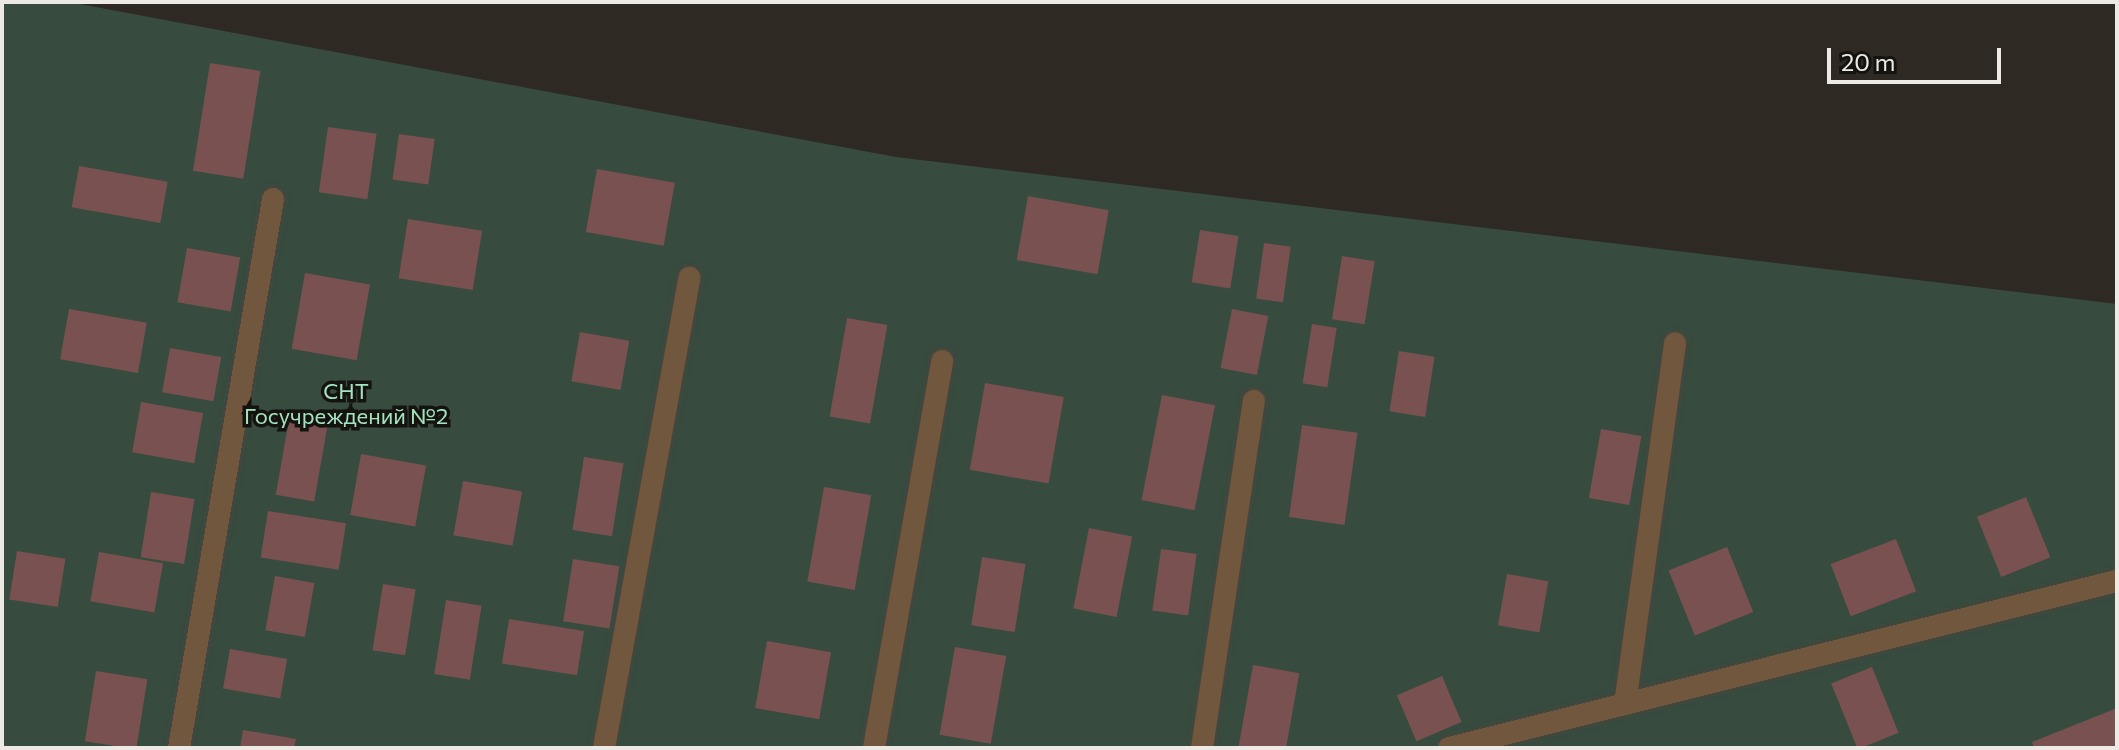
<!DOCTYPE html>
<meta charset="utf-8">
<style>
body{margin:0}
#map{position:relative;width:2119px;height:750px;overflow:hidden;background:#2e2a23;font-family:Commissioner,sans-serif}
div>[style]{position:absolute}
.green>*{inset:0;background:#374c3f}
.building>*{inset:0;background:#795151;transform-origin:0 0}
.roads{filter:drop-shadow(0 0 2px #49453e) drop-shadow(0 0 2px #49453e)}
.service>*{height:22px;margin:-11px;padding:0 11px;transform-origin:11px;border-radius:11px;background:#72573f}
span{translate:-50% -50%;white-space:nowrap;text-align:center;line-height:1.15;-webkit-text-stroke:7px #151310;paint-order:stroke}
.park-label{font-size:22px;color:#a3e3be}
.frame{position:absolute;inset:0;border:4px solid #edeae6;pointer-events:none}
.scale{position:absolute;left:1827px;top:48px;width:174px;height:36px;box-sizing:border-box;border:4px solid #edeae6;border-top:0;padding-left:10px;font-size:24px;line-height:28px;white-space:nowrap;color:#edeae6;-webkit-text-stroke:6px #151310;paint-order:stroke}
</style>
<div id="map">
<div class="green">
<i style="clip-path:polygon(2px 2px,69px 2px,896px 157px,2117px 304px,2117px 748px,2px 748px)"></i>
</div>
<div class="building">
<i style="left:210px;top:63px;width:51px;height:109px;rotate:9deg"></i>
<i style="left:328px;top:127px;width:49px;height:66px;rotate:8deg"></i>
<i style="left:399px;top:134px;width:36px;height:46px;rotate:8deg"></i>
<i style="left:79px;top:166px;width:90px;height:42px;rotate:10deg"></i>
<i style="left:597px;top:169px;width:79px;height:64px;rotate:10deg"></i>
<i style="left:1028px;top:196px;width:82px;height:65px;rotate:10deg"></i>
<i style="left:408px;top:219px;width:75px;height:60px;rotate:9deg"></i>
<i style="left:1200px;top:230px;width:39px;height:53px;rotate:9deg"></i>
<i style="left:1264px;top:243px;width:27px;height:56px;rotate:8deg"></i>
<i style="left:187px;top:248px;width:54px;height:55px;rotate:10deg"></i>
<i style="left:1342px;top:256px;width:33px;height:64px;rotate:9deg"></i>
<i style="left:305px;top:273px;width:66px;height:77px;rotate:10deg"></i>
<i style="left:69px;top:309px;width:79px;height:51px;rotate:10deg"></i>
<i style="left:1232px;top:309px;width:37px;height:60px;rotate:11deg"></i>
<i style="left:847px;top:318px;width:41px;height:100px;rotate:10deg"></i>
<i style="left:1312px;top:324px;width:25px;height:60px;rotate:9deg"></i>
<i style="left:580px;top:332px;width:50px;height:50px;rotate:10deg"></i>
<i style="left:170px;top:348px;width:52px;height:45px;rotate:10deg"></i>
<i style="left:1399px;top:351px;width:36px;height:61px;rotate:9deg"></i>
<i style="left:985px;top:383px;width:80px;height:88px;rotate:10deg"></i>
<i style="left:1162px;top:395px;width:54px;height:107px;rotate:11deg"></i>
<i style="left:141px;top:402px;width:63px;height:51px;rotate:10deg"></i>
<i style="left:290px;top:414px;width:39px;height:82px;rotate:10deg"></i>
<i style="left:1302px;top:425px;width:56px;height:93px;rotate:8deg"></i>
<i style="left:1601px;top:429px;width:41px;height:70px;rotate:10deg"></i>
<i style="left:361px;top:454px;width:66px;height:62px;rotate:10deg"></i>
<i style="left:584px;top:457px;width:40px;height:74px;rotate:9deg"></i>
<i style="left:463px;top:481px;width:60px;height:55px;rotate:10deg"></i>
<i style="left:824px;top:487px;width:48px;height:96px;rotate:10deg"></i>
<i style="left:151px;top:492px;width:44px;height:66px;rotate:9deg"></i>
<i style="left:2026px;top:497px;width:65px;height:53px;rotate:68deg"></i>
<i style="left:268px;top:511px;width:79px;height:47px;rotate:9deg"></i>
<i style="left:1089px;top:528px;width:44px;height:82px;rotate:11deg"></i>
<i style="left:1896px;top:539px;width:56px;height:70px;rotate:69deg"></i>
<i style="left:1727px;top:547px;width:70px;height:63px;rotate:68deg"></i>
<i style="left:1161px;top:549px;width:36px;height:62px;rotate:8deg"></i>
<i style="left:17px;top:551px;width:49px;height:49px;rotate:9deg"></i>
<i style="left:99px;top:552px;width:65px;height:50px;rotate:10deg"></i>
<i style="left:982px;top:557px;width:44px;height:69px;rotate:9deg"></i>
<i style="left:573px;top:559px;width:47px;height:63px;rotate:9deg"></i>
<i style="left:1507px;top:574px;width:42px;height:52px;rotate:10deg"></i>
<i style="left:275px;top:576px;width:40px;height:55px;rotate:10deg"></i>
<i style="left:383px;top:584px;width:33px;height:67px;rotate:9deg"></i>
<i style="left:446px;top:600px;width:36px;height:75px;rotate:9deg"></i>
<i style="left:509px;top:619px;width:76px;height:45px;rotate:9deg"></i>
<i style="left:767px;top:641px;width:65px;height:68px;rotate:10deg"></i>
<i style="left:955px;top:647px;width:52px;height:89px;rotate:10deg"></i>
<i style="left:230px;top:649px;width:58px;height:40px;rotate:10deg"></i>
<i style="left:1253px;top:665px;width:47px;height:84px;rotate:10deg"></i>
<i style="left:1872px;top:667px;width:71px;height:44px;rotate:68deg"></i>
<i style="left:96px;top:671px;width:52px;height:71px;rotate:9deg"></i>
<i style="left:1442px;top:676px;width:50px;height:49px;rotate:67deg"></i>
<i style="clip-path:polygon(2117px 708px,2117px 748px,2034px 748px,2032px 742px)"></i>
<i style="clip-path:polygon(243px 730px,296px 739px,294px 748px,240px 748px)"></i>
</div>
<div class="roads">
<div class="service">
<i style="left:1625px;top:704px;width:364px;rotate:-82.1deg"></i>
<i style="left:179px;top:748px;width:557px;rotate:-80.28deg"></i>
<i style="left:604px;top:748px;width:478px;rotate:-79.7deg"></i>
<i style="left:874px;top:748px;width:393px;rotate:-80deg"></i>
<i style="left:1202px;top:748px;width:351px;rotate:-81.5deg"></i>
<i style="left:1449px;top:748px;width:689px;rotate:-14.04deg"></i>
</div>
</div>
<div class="park-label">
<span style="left:346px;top:403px">СНТ<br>Госучреждений №2</span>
</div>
<div class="frame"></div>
<div class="scale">20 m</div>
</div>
